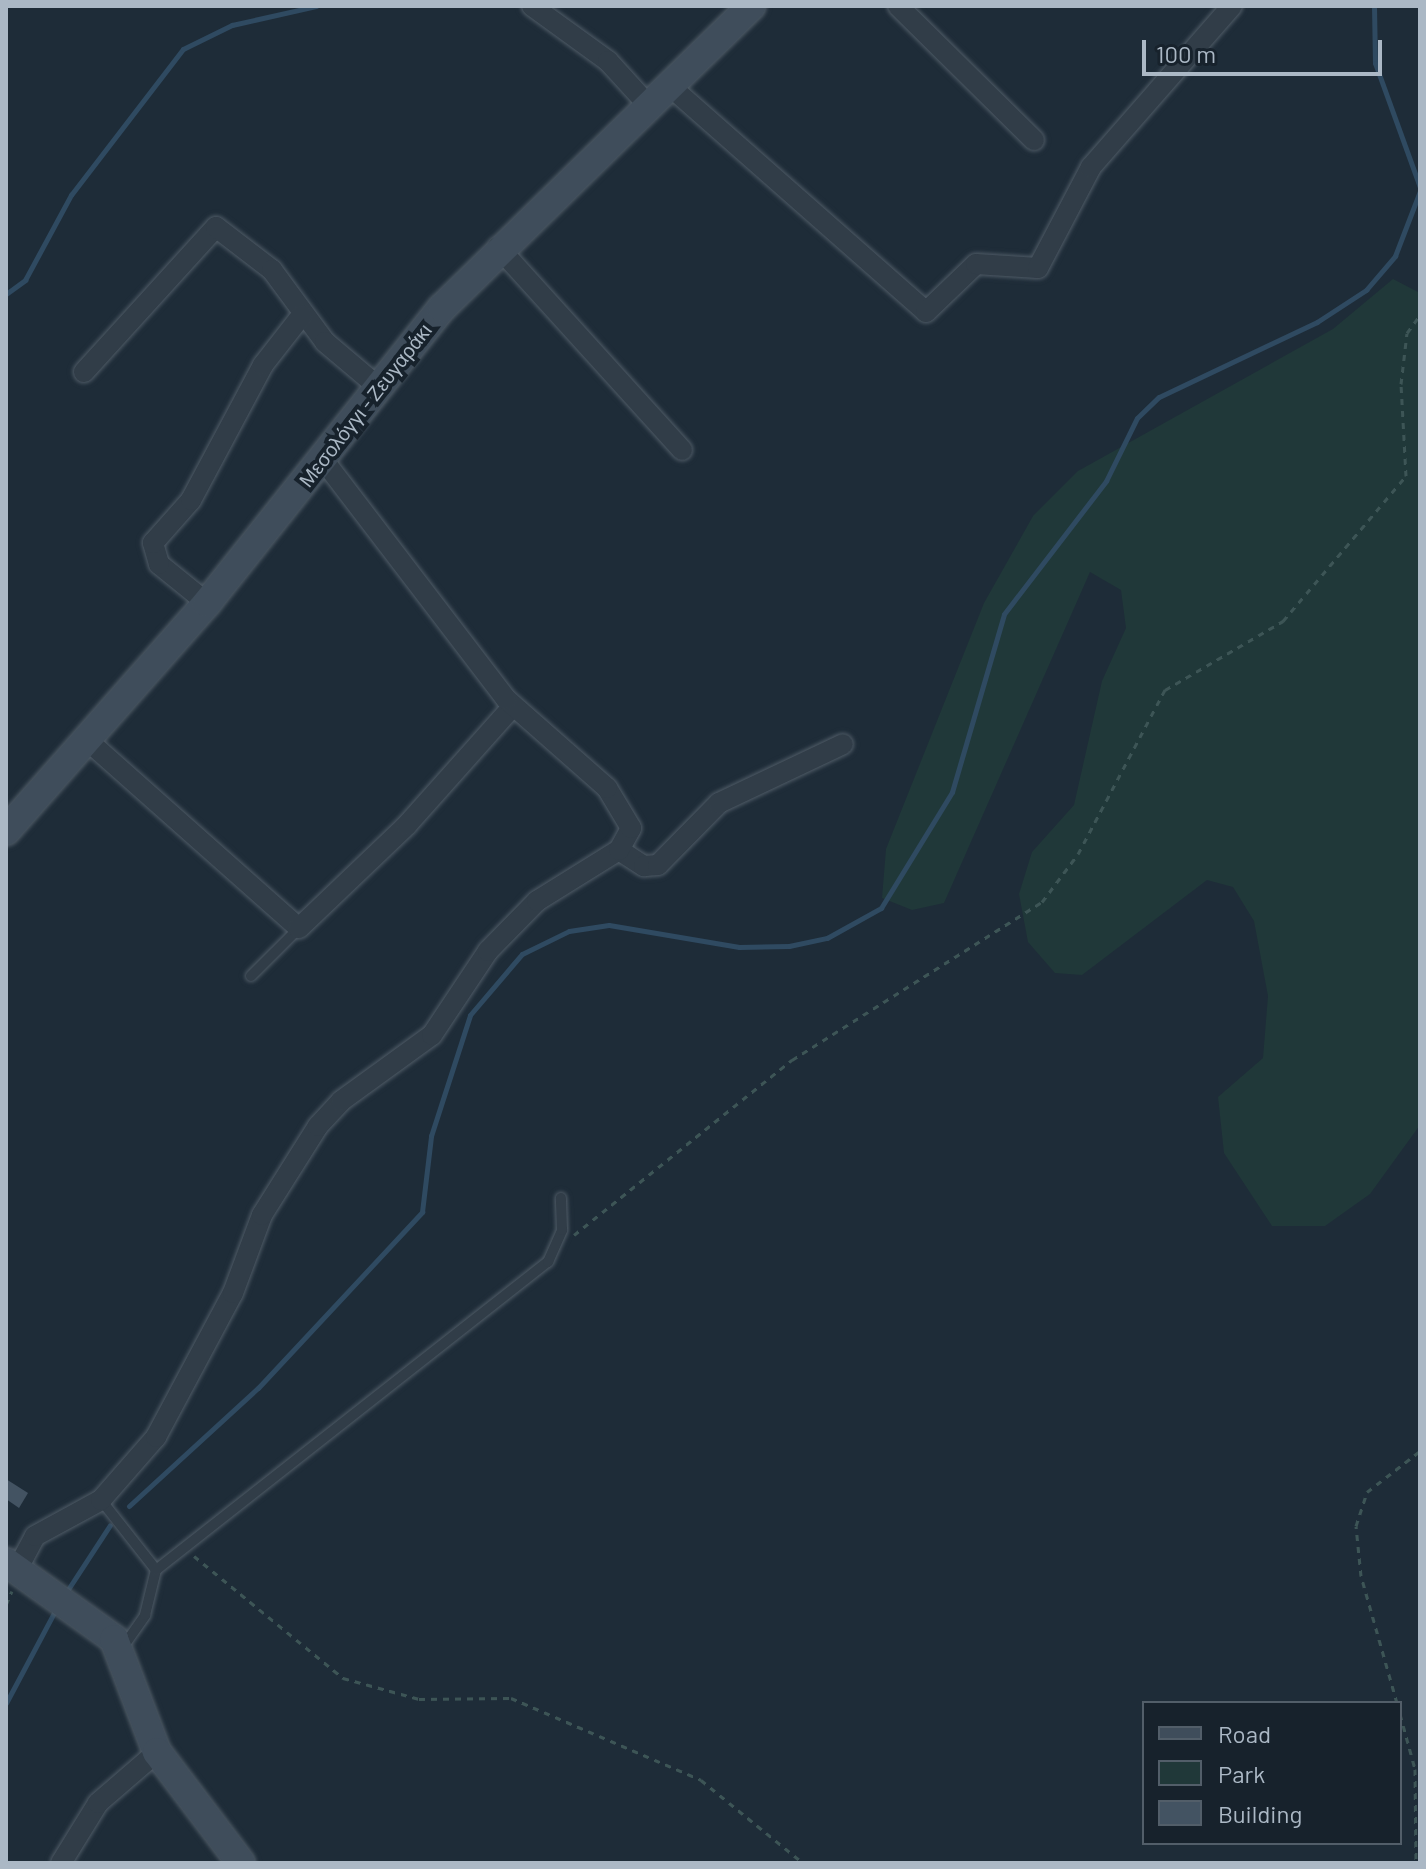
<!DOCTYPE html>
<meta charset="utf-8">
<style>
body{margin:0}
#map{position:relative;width:1426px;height:1869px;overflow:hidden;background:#1e2c38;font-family:Barlow,sans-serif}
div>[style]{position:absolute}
.green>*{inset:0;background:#203839}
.stream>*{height:5px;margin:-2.5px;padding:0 2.5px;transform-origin:2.5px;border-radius:2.5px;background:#2f4a61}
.building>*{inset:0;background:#435362}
.path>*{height:3px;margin-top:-1.5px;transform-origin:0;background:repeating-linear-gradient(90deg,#3d5556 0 6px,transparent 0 12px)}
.roads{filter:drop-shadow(0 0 2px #4f5b66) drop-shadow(0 0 2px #4f5b66)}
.lane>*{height:10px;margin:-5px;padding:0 5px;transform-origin:5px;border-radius:5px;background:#313d48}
.street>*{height:20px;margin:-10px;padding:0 10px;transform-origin:10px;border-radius:10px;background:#313d48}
.secondary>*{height:28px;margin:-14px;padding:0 14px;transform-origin:14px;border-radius:14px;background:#3f4d5b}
span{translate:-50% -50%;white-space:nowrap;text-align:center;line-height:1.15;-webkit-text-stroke:8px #17222c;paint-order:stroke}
.street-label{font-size:20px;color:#abb8c5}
.frame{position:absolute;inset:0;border:8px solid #abb8c5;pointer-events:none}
.legend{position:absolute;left:1142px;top:1701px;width:260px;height:144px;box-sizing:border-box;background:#17222c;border:2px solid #525e69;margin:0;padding:10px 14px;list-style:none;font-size:24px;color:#abb8c5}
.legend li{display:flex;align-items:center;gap:16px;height:40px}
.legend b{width:40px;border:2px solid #525e69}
.scale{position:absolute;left:1142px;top:40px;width:240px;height:36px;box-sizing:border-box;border:4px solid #abb8c5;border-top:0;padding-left:10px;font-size:24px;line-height:28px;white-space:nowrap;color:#abb8c5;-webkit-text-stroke:6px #17222c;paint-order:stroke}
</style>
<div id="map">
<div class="green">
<i style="clip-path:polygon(1393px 279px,1420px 293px,1420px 1125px,1370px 1194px,1325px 1226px,1272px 1226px,1224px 1153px,1218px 1097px,1263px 1058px,1268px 996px,1254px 921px,1233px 887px,1207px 880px,1082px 975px,1055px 973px,1028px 942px,1019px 894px,1032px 852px,1074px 805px,1102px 681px,1126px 628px,1121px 590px,1090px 572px,944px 903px,912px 910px,882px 898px,886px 849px,984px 603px,1033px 516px,1078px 471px,1333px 329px)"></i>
</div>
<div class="stream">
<i style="left:1374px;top:6px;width:57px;rotate:89deg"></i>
<i style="left:1375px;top:63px;width:132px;rotate:70.1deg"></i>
<i style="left:6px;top:294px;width:24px;rotate:-36deg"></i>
<i style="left:25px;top:280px;width:97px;rotate:-61.6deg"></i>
<i style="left:71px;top:195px;width:184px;rotate:-52.5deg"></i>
<i style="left:183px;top:49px;width:55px;rotate:-26.1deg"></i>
<i style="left:232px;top:25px;width:86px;rotate:-12.7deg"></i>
<i style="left:129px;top:1506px;width:175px;rotate:-42.5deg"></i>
<i style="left:258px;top:1388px;width:241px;rotate:-47deg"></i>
<i style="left:422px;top:1212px;width:77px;rotate:-83.2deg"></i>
<i style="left:431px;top:1136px;width:127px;rotate:-72.1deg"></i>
<i style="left:470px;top:1015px;width:80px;rotate:-49.6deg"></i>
<i style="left:522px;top:954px;width:52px;rotate:-26.1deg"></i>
<i style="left:569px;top:931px;width:40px;rotate:-8.5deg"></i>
<i style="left:609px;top:925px;width:132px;rotate:9.6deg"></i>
<i style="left:739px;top:947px;width:50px;rotate:-1.1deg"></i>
<i style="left:789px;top:946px;width:39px;rotate:-12deg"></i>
<i style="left:827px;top:938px;width:62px;rotate:-29.1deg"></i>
<i style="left:881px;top:908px;width:136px;rotate:-58.5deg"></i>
<i style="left:952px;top:792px;width:185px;rotate:-73.7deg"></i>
<i style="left:1004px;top:614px;width:168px;rotate:-52.5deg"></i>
<i style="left:1106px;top:481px;width:70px;rotate:-63.8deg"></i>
<i style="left:1137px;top:418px;width:30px;rotate:-44deg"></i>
<i style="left:1159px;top:397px;width:175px;rotate:-25.4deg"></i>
<i style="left:1317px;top:322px;width:59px;rotate:-33.1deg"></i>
<i style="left:1366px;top:290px;width:45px;rotate:-49.5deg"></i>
<i style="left:1395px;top:256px;width:70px;rotate:-69deg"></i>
<i style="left:65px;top:1594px;width:82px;rotate:-56.9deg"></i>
<i style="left:6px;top:1703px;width:106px;rotate:-62deg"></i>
</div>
<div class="building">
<i style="clip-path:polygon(6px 1479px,28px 1493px,19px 1508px,6px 1499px)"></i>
</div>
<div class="path">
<i style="left:574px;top:1235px;width:280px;rotate:-38.8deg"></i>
<i style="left:792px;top:1060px;width:296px;rotate:-32.3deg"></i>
<i style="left:1042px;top:902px;width:60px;rotate:-53.1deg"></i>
<i style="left:1078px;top:854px;width:186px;rotate:-62.1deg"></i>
<i style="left:1165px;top:690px;width:137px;rotate:-30.3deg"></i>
<i style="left:1283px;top:621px;width:190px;rotate:-49.7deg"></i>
<i style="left:1406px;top:476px;width:92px;rotate:-93.1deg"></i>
<i style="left:1401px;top:384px;width:51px;rotate:-83.3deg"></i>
<i style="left:1407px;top:333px;width:22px;rotate:-54deg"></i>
<i style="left:194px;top:1556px;width:193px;rotate:39.3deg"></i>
<i style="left:343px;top:1678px;width:79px;rotate:15.4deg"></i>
<i style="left:419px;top:1699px;width:92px;rotate:-0.6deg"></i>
<i style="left:511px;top:1698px;width:207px;rotate:23.3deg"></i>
<i style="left:701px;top:1780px;width:132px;rotate:39.1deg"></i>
<i style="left:6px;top:1605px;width:15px;rotate:-67deg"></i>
<i style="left:1397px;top:1703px;width:132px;rotate:-105.8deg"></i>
<i style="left:1361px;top:1576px;width:50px;rotate:-95.7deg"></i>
<i style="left:1356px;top:1526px;width:36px;rotate:-72deg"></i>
<i style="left:1367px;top:1492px;width:67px;rotate:-37.7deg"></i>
<i style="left:1400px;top:1714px;width:57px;rotate:74.7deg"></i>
<i style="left:1415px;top:1769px;width:94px;rotate:89.4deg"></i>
</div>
<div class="roads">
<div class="lane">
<i style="left:251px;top:976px;width:68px;rotate:-45deg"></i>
<i style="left:101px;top:1500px;width:89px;rotate:51.8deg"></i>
<i style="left:123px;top:1647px;width:39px;rotate:-55deg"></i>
<i style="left:145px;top:1615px;width:46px;rotate:-76.3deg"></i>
<i style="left:156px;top:1570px;width:499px;rotate:-38.2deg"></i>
<i style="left:548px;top:1262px;width:35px;rotate:-66deg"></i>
<i style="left:562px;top:1230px;width:32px;rotate:-92deg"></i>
</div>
<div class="street">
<i style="left:532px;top:6px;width:94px;rotate:35.9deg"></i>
<i style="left:608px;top:61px;width:59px;rotate:47.7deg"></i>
<i style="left:898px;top:6px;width:191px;rotate:44.6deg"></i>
<i style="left:671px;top:87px;width:340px;rotate:41.4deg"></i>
<i style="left:926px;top:312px;width:69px;rotate:-43.8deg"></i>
<i style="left:976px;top:264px;width:62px;rotate:3.7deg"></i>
<i style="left:1038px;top:268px;width:114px;rotate:-62.3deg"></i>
<i style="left:1091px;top:167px;width:214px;rotate:-48.8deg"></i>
<i style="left:498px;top:247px;width:274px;rotate:47.8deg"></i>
<i style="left:84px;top:372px;width:196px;rotate:-47.7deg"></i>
<i style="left:216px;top:227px;width:71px;rotate:37.5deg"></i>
<i style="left:272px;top:270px;width:89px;rotate:53.6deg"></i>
<i style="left:325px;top:342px;width:68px;rotate:40.2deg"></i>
<i style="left:207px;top:603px;width:62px;rotate:-140.9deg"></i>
<i style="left:159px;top:564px;width:22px;rotate:-106deg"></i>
<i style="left:153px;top:543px;width:57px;rotate:-48.5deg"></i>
<i style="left:191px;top:500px;width:153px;rotate:-61.9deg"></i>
<i style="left:263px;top:365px;width:63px;rotate:-52deg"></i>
<i style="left:87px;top:740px;width:283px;rotate:41.6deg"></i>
<i style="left:299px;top:928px;width:149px;rotate:-43.6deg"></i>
<i style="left:407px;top:825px;width:159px;rotate:-48.3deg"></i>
<i style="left:619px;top:850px;width:30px;rotate:33deg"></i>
<i style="left:644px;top:866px;width:14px;rotate:-4deg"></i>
<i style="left:658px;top:865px;width:87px;rotate:-45.5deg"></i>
<i style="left:719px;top:803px;width:137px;rotate:-25.4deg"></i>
<i style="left:18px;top:1568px;width:36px;rotate:-62deg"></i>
<i style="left:35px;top:1536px;width:75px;rotate:-28.6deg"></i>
<i style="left:101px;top:1500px;width:84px;rotate:-48.9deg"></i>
<i style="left:156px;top:1437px;width:163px;rotate:-61.9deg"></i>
<i style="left:233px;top:1293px;width:83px;rotate:-69.6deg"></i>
<i style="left:262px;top:1215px;width:105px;rotate:-57.8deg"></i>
<i style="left:318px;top:1126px;width:34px;rotate:-47deg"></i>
<i style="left:341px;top:1101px;width:112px;rotate:-36deg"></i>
<i style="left:432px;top:1035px;width:101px;rotate:-56.3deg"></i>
<i style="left:488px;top:951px;width:70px;rotate:-45.6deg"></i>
<i style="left:537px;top:901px;width:97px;rotate:-31.9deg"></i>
<i style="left:619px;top:850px;width:25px;rotate:-61deg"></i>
<i style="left:631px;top:828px;width:47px;rotate:-121deg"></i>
<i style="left:607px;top:788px;width:135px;rotate:-138.6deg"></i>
<i style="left:506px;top:699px;width:301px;rotate:-127.4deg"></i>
<i style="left:61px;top:1863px;width:70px;rotate:-58.3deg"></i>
<i style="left:98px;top:1803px;width:78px;rotate:-40.8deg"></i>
</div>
<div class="secondary">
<i style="left:6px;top:831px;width:304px;rotate:-48.6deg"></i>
<i style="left:207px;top:603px;width:377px;rotate:-51.5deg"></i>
<i style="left:442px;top:308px;width:432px;rotate:-44.3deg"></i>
<i style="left:6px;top:1562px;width:133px;rotate:35.5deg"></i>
<i style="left:114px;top:1639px;width:121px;rotate:69.2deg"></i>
<i style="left:157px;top:1752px;width:139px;rotate:52.9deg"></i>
</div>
</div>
<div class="street-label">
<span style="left:365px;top:405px;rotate:-52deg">Μεσολόγγι - Ζευγαράκι</span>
</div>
<div class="frame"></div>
<ul class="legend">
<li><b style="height:10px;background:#3f4d5b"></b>Road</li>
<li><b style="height:22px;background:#203839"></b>Park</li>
<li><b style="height:22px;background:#435362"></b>Building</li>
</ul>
<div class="scale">100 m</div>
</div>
